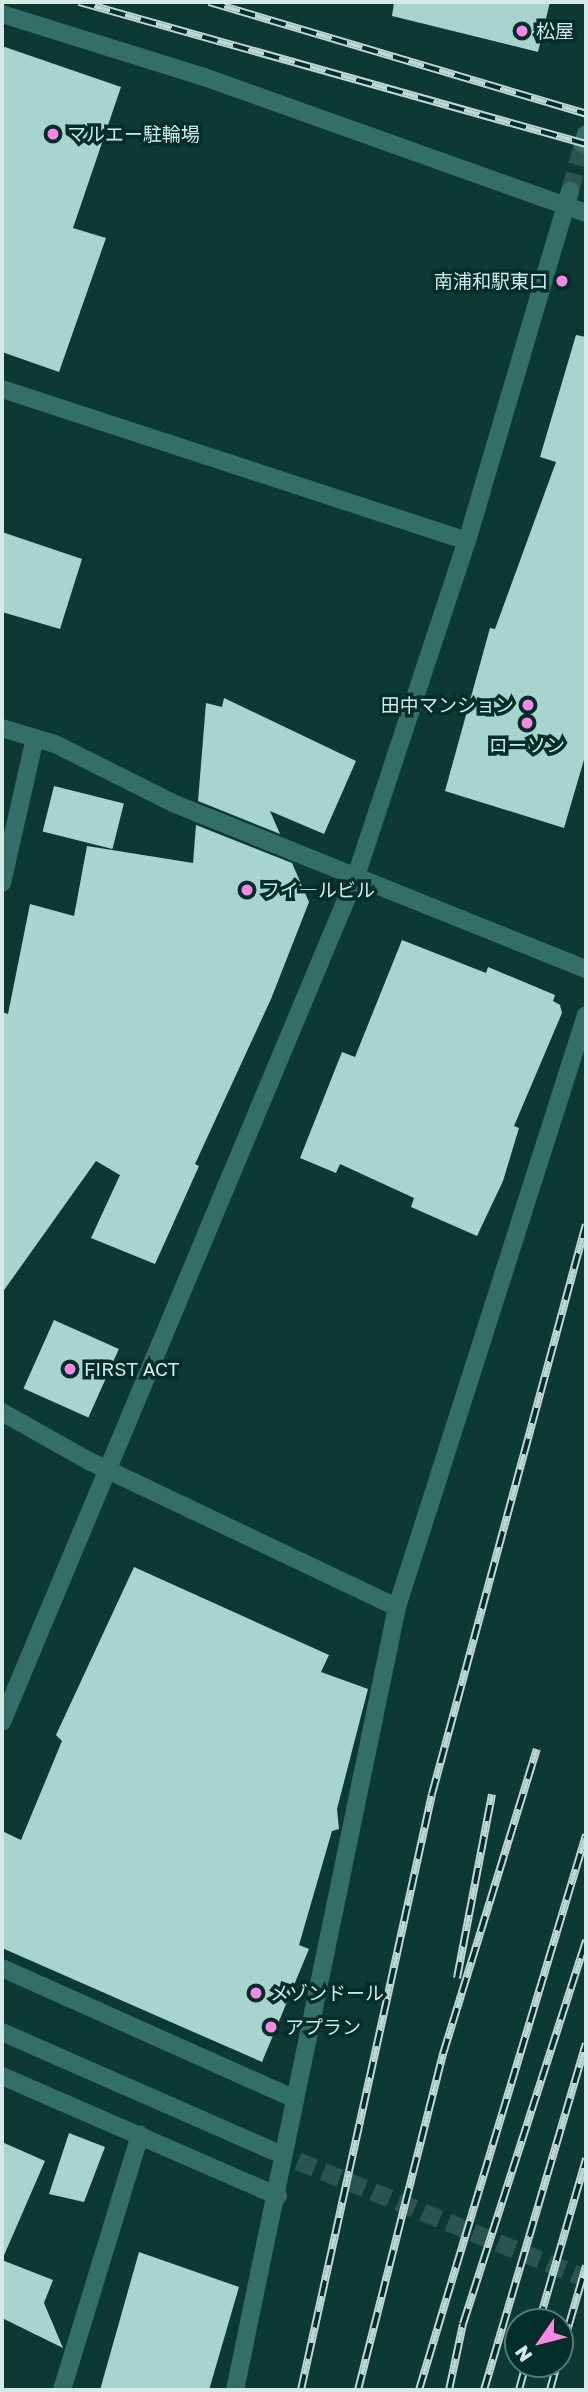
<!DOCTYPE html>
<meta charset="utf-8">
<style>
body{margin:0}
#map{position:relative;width:588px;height:2392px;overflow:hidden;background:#0d3933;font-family:"Golos Text","Noto Sans JP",sans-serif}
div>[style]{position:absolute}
.building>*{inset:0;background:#a7d4cc;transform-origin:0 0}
.tertiary-tunnel>*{height:18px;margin-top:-9px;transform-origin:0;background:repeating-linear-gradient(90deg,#2b544e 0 18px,transparent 0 27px)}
.service>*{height:18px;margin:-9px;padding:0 9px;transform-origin:9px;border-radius:9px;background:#336f66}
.minor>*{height:18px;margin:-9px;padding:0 9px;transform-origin:9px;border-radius:9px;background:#336f66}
.tertiary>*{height:18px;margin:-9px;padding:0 9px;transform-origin:9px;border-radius:9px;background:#336f66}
.rail>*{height:8px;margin-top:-4px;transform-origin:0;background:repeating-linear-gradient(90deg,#012e29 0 16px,#bfd7d3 0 32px);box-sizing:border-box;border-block:2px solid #bfd7d3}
.dots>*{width:19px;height:19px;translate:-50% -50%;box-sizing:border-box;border:4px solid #012e29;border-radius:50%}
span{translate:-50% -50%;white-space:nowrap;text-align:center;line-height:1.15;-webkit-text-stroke:7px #012e29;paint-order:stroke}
.poi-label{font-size:19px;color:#d4eae6}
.left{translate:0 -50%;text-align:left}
.right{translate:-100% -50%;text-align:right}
.frame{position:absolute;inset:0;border:4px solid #d4eae6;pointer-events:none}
.north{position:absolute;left:504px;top:2308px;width:70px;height:70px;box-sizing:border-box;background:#012e29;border:2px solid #557975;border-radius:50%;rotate:235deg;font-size:19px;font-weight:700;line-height:28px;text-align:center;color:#d4eae6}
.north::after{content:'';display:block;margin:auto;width:24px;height:32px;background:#fd86e3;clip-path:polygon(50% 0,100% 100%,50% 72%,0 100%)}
</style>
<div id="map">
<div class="building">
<i style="clip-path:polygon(394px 2px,550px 2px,538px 52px,392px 16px)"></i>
<i style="clip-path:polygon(2px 46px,121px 87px,73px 228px,106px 238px,59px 372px,2px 352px)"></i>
<i style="clip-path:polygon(576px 335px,586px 337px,586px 753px,564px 828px,445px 791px,490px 628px,495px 629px,556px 462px,540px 457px)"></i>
<i style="clip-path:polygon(2px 532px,82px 559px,60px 629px,2px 612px)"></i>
<i style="clip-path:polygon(224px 698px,356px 761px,324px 834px,270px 811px,280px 834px,198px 801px,206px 703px,222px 707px)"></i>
<i style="left:54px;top:786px;width:72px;height:47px;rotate:14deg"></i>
<i style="clip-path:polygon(196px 825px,292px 863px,309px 902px,271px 999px,195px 1164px,199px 1166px,155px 1264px,91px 1238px,120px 1175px,96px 1161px,2px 1293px,2px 1012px,8px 1014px,30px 904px,74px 916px,87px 846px,193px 863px)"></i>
<i style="clip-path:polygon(402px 940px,486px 973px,488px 967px,555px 995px,553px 1001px,560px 1005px,562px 1013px,514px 1126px,519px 1128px,503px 1181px,477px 1236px,411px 1207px,414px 1198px,340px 1164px,336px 1173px,300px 1158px,342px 1052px,355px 1057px)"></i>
<i style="left:54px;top:1320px;width:71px;height:75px;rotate:24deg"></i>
<i style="clip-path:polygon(134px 1567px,329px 1655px,321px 1672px,368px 1689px,337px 1809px,339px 1829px,332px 1831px,299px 1945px,309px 1949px,262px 2062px,2px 1948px,2px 1831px,21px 1840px,62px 1741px,56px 1735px)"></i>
<i style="clip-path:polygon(69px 2133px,105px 2147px,84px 2202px,49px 2194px)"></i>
<i style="clip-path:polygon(2px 2142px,45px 2161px,2px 2260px,53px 2280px,44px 2303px,63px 2348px,2px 2318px)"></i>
<i style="clip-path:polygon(139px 2252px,239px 2287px,209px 2390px,100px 2390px)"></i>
</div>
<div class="tertiary-tunnel">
<i style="left:570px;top:191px;width:49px;rotate:-74.5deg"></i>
<i style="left:273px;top:2151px;width:338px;rotate:22.2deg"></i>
</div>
<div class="service">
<i style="left:2px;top:883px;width:149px;rotate:-77.2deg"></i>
</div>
<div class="minor">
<i style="left:2px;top:14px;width:212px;rotate:17.3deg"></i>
<i style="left:204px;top:77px;width:405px;rotate:19.6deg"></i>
<i style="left:2px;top:389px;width:489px;rotate:18.1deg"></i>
<i style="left:2px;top:728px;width:55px;rotate:16.8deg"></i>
<i style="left:55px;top:744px;width:134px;rotate:26.6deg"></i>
<i style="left:175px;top:804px;width:443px;rotate:21.9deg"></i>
<i style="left:2px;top:1412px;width:100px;rotate:29.4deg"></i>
<i style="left:89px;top:1461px;width:341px;rotate:25.4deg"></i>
<i style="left:2px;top:1968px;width:321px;rotate:24.1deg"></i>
<i style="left:2px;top:2076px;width:301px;rotate:23.5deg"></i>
<i style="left:62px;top:2390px;width:267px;rotate:-73deg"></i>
<i style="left:235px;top:2390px;width:800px;rotate:-78.31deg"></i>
<i style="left:397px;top:1607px;width:621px;rotate:-72.29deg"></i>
</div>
<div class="tertiary">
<i style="left:583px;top:144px;width:10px;rotate:-73deg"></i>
<i style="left:2px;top:1722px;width:917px;rotate:-67.29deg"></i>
<i style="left:356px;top:876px;width:353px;rotate:-71.7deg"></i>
<i style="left:467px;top:541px;width:365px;rotate:-73.6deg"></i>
<i style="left:2px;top:2032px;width:296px;rotate:23.7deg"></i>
</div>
<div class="rail">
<i style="left:79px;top:2px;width:527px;rotate:15.65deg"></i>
<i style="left:209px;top:2px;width:393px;rotate:16.5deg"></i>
<i style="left:457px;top:1978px;width:187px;rotate:-79.2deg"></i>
<i style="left:539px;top:2322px;width:170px;rotate:-73.9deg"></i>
<i style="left:560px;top:2355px;width:93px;rotate:-73.7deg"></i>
<i style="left:301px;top:2390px;width:610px;rotate:-77.6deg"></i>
<i style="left:432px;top:1794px;width:590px;rotate:-74.88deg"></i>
<i style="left:358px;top:2390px;width:347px;rotate:-75.8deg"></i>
<i style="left:443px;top:2054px;width:319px;rotate:-72.9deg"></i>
<i style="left:419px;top:2390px;width:580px;rotate:-73.25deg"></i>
<i style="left:449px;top:2390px;width:67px;rotate:-78deg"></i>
<i style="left:463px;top:2324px;width:403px;rotate:-72.2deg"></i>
<i style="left:484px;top:2390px;width:361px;rotate:-73.6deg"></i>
<i style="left:519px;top:2390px;width:27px;rotate:-75deg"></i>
<i style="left:550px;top:2390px;width:27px;rotate:-75deg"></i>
</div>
<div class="dots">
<i style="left:522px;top:31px;background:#fd86e3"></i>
<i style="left:53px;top:134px;background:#fd86e3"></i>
<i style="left:562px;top:281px;background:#fd86e3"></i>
<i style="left:528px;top:705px;background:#fd86e3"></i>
<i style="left:527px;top:723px;background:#fd86e3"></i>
<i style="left:247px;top:890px;background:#fd86e3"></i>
<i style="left:70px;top:1369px;background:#fd86e3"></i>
<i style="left:256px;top:1993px;background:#fd86e3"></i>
<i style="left:271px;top:2027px;background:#fd86e3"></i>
</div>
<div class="poi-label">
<span class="left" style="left:536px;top:31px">松屋</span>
<span class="left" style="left:67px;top:134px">マルエー駐輪場</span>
<span class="right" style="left:548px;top:281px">南浦和駅東口</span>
<span class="right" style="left:514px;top:705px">田中マンション</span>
<span style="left:527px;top:745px">ローソン</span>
<span class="left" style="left:261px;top:890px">フイ―ルビル</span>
<span class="left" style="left:84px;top:1369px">FIRST ACT</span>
<span class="left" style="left:270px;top:1993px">メゾンドール</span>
<span class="left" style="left:285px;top:2027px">アプラン</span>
</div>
<div class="frame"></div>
<div class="north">N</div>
</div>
